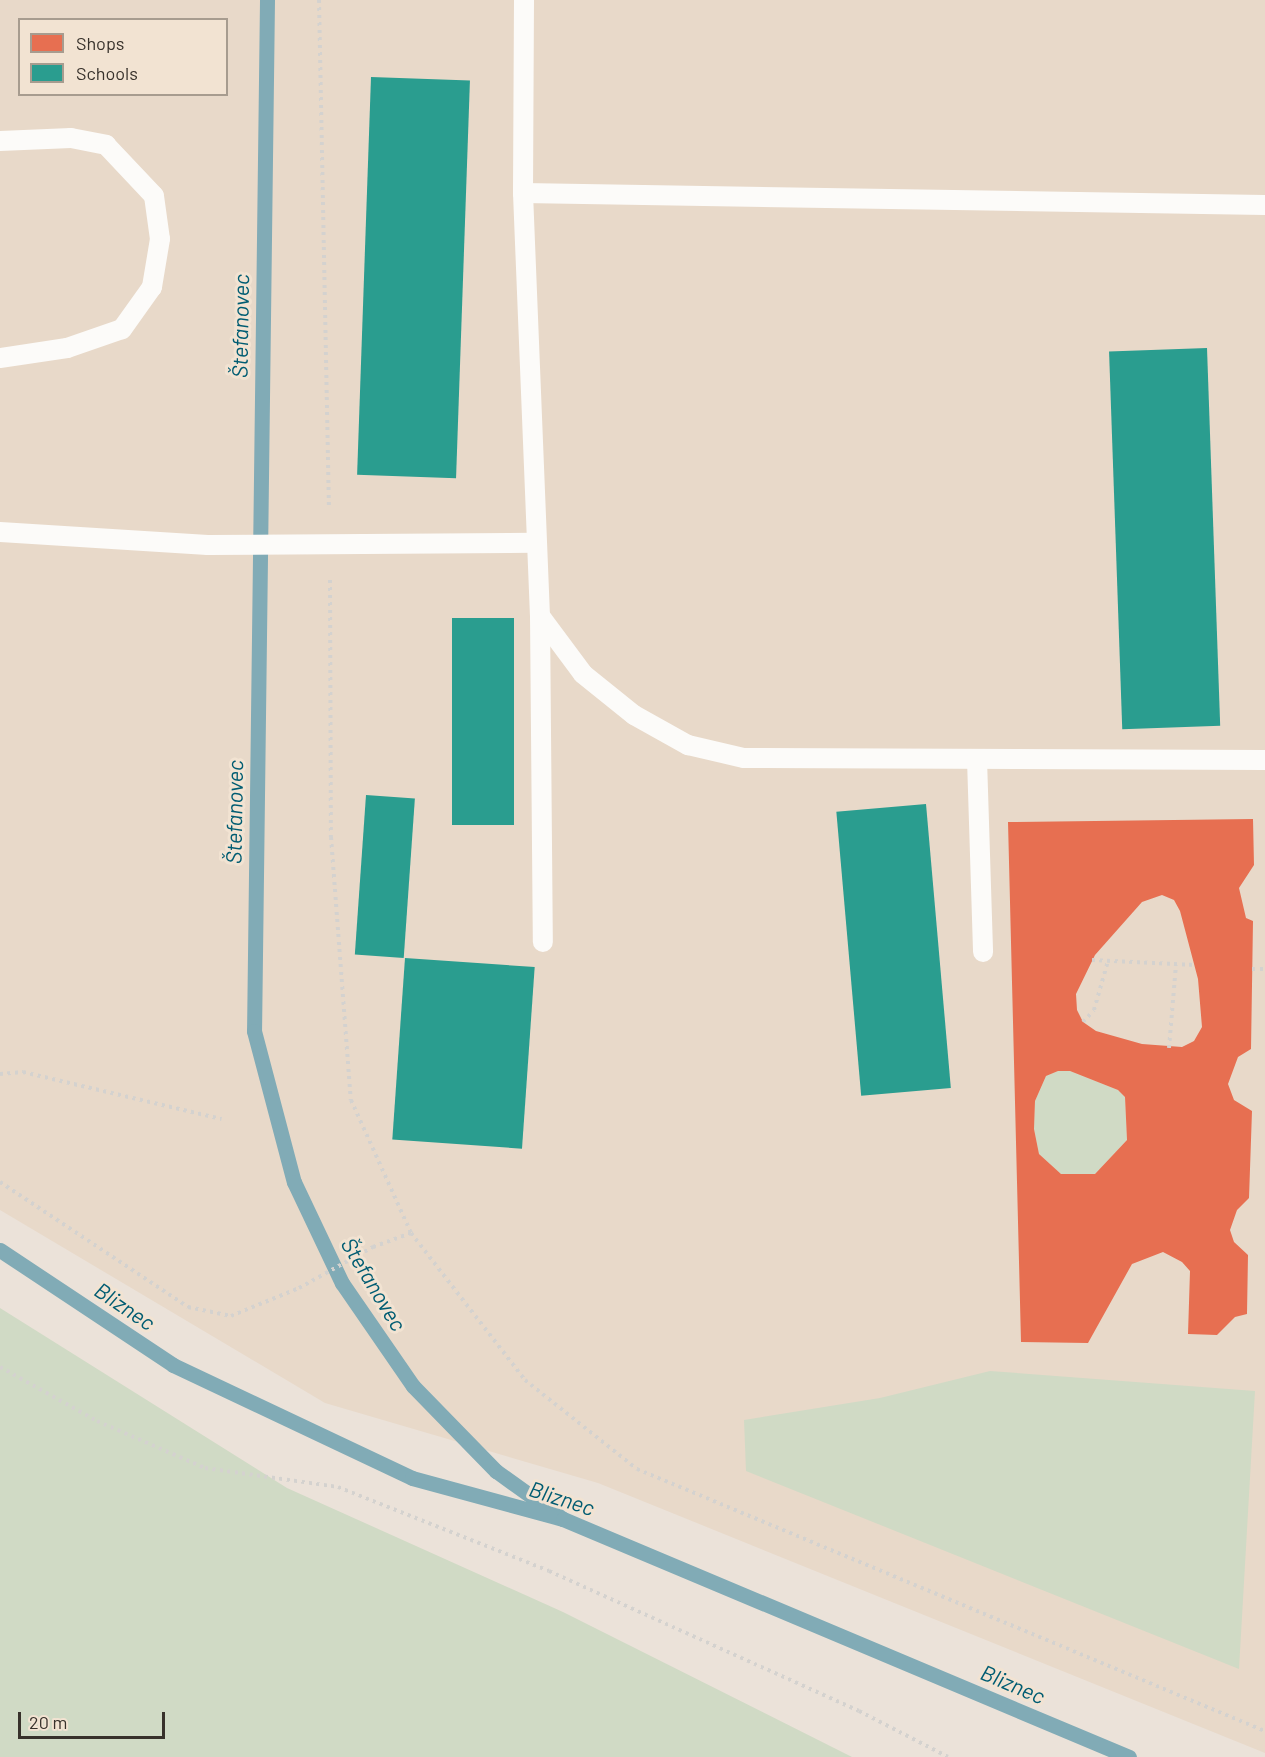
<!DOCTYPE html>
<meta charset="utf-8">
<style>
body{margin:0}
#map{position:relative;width:1265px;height:1757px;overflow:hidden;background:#ebe2d9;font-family:Barlow,sans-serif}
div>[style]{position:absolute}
.built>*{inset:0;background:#e8d9c9}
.green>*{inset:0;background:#d0dac5}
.shops>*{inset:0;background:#e76f51}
.schools>*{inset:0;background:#2a9d8f;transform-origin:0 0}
.stream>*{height:15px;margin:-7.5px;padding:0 7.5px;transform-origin:7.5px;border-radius:7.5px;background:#81abb6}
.path>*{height:4px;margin-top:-2px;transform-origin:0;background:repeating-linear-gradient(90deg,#d4d2cf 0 3px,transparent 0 7.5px)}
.lane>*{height:20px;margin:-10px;padding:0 10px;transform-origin:10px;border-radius:10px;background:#fcfbf9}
span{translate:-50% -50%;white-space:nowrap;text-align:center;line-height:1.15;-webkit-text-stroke:6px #f2e3d2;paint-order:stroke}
.water-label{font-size:22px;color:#005c72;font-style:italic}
.legend{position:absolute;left:18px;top:18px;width:210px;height:78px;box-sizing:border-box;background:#f2e3d2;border:2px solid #a79c8f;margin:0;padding:8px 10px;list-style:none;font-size:18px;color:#37312b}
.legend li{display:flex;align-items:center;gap:12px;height:30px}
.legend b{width:30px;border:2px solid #a79c8f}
.scale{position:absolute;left:18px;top:1712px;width:147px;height:27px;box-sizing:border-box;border:3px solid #37312b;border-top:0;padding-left:8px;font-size:18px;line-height:21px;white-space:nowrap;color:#37312b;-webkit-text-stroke:4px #f2e3d2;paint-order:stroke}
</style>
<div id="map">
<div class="built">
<i style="clip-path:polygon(evenodd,0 0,1265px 0,1265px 1753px,598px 1483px,325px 1403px,0 1210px,0 0,20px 20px,226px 20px,226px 94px,20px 94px,20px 20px)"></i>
</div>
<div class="green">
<i style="clip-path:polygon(1058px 1071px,1070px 1071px,1118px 1090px,1125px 1097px,1127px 1140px,1095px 1174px,1061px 1174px,1039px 1154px,1034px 1129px,1035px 1101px,1046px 1076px)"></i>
<i style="clip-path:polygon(0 1308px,287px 1488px,563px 1612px,852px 1757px,0 1757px)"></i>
<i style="clip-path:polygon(990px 1371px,1255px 1391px,1239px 1669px,746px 1471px,744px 1420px,880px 1398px)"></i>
</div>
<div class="shops">
<i style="clip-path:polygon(evenodd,1253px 819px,1254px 865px,1239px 888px,1246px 918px,1253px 921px,1251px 1049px,1238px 1057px,1228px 1084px,1234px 1100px,1252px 1111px,1249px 1198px,1237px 1210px,1230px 1230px,1234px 1242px,1248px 1255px,1247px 1314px,1235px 1317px,1217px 1335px,1188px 1334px,1190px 1271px,1182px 1262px,1163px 1252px,1132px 1264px,1088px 1343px,1021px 1342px,1008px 822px,1253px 819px,1162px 895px,1174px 900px,1180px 911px,1198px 979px,1202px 1027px,1194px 1041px,1182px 1047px,1142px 1044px,1096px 1031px,1083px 1022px,1077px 1010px,1076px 994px,1095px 955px,1142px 902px,1162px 895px,1253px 819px,1058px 1071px,1070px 1071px,1118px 1090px,1125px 1097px,1127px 1140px,1095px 1174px,1061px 1174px,1039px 1154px,1034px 1129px,1035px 1101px,1046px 1076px,1058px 1071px)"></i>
</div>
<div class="schools">
<i style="left:371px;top:77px;width:99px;height:398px;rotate:2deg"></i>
<i style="left:1207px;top:348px;width:378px;height:98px;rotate:88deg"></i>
<i style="left:452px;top:618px;width:62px;height:207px"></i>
<i style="left:366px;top:795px;width:49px;height:160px;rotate:4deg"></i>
<i style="left:926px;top:804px;width:285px;height:90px;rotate:85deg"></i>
<i style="left:405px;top:958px;width:130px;height:182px;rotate:4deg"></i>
</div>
<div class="stream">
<i style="left:267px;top:0;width:1031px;rotate:90.72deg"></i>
<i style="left:254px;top:1031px;width:156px;rotate:75.2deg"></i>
<i style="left:294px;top:1182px;width:112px;rotate:64.6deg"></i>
<i style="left:342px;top:1283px;width:125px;rotate:55.4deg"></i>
<i style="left:413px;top:1386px;width:119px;rotate:45.7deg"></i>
<i style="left:496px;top:1471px;width:82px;rotate:35.6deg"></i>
<i style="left:0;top:1250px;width:208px;rotate:33.6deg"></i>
<i style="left:173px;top:1365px;width:264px;rotate:25.3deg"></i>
<i style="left:412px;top:1478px;width:156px;rotate:15.2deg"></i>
<i style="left:563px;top:1519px;width:614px;rotate:22.81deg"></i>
</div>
<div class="path">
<i style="left:319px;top:0;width:510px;rotate:88.88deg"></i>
<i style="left:330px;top:580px;width:257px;rotate:89.8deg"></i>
<i style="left:331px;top:837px;width:264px;rotate:85.7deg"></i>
<i style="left:351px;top:1100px;width:146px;rotate:65.7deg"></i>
<i style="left:411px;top:1233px;width:186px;rotate:52.2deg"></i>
<i style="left:525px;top:1380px;width:143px;rotate:38.5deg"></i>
<i style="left:637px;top:1469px;width:680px;rotate:22.65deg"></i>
<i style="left:1092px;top:960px;width:103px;rotate:2.8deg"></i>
<i style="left:1252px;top:969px;width:13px"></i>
<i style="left:1083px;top:1022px;width:16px;rotate:-47deg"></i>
<i style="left:1094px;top:1010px;width:51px;rotate:-74.1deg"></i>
<i style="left:1169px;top:1048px;width:83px;rotate:-85.2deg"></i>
<i style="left:0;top:1074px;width:23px;rotate:-5deg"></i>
<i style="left:23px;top:1072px;width:204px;rotate:13.3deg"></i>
<i style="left:0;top:1182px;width:226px;rotate:33.6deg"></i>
<i style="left:188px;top:1307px;width:44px;rotate:11.8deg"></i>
<i style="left:231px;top:1316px;width:74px;rotate:-22.4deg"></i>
<i style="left:299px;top:1288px;width:85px;rotate:-29deg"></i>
<i style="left:373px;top:1247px;width:40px;rotate:-20.2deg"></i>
<i style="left:0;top:1367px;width:111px;rotate:29.1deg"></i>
<i style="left:97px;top:1421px;width:118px;rotate:23.5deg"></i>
<i style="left:205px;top:1468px;width:134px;rotate:8.1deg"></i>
<i style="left:338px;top:1487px;width:227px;rotate:21.7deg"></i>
<i style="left:549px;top:1571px;width:340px;rotate:24.3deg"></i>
<i style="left:859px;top:1711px;width:100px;rotate:27.3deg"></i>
</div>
<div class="lane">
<i style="left:524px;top:0;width:193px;rotate:90.3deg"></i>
<i style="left:523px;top:193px;width:423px;rotate:87.7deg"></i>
<i style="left:540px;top:616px;width:326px;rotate:89.5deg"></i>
<i style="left:0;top:141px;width:71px;rotate:-2.4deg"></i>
<i style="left:71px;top:138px;width:36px;rotate:11deg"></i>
<i style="left:106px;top:145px;width:70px;rotate:46.7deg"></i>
<i style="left:154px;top:196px;width:43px;rotate:82.1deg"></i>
<i style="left:160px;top:239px;width:49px;rotate:99.5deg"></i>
<i style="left:152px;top:287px;width:52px;rotate:125.5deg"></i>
<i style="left:122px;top:329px;width:58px;rotate:160.9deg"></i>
<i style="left:67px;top:348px;width:68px;rotate:171.5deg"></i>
<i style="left:523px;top:193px;width:742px;rotate:0.93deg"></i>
<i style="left:0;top:532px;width:208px;rotate:3.6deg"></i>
<i style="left:208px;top:545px;width:326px;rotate:-0.4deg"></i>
<i style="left:540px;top:616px;width:72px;rotate:53.4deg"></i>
<i style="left:583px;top:674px;width:65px;rotate:38.8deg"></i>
<i style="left:634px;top:715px;width:62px;rotate:29.1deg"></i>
<i style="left:688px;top:745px;width:57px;rotate:13.1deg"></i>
<i style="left:744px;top:758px;width:521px;rotate:0.22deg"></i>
<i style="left:977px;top:759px;width:193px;rotate:88.2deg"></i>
</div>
<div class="water-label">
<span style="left:240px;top:326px;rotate:-89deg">Štefanovec</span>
<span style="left:234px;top:812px;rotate:-89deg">Štefanovec</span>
<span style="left:374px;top:1284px;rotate:59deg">Štefanovec</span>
<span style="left:125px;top:1306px;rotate:34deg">Bliznec</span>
<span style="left:562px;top:1498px;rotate:18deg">Bliznec</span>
<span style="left:1013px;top:1684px;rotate:23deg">Bliznec</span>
</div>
<ul class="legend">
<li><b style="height:16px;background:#e76f51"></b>Shops</li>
<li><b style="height:16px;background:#2a9d8f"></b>Schools</li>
</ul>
<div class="scale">20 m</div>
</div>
